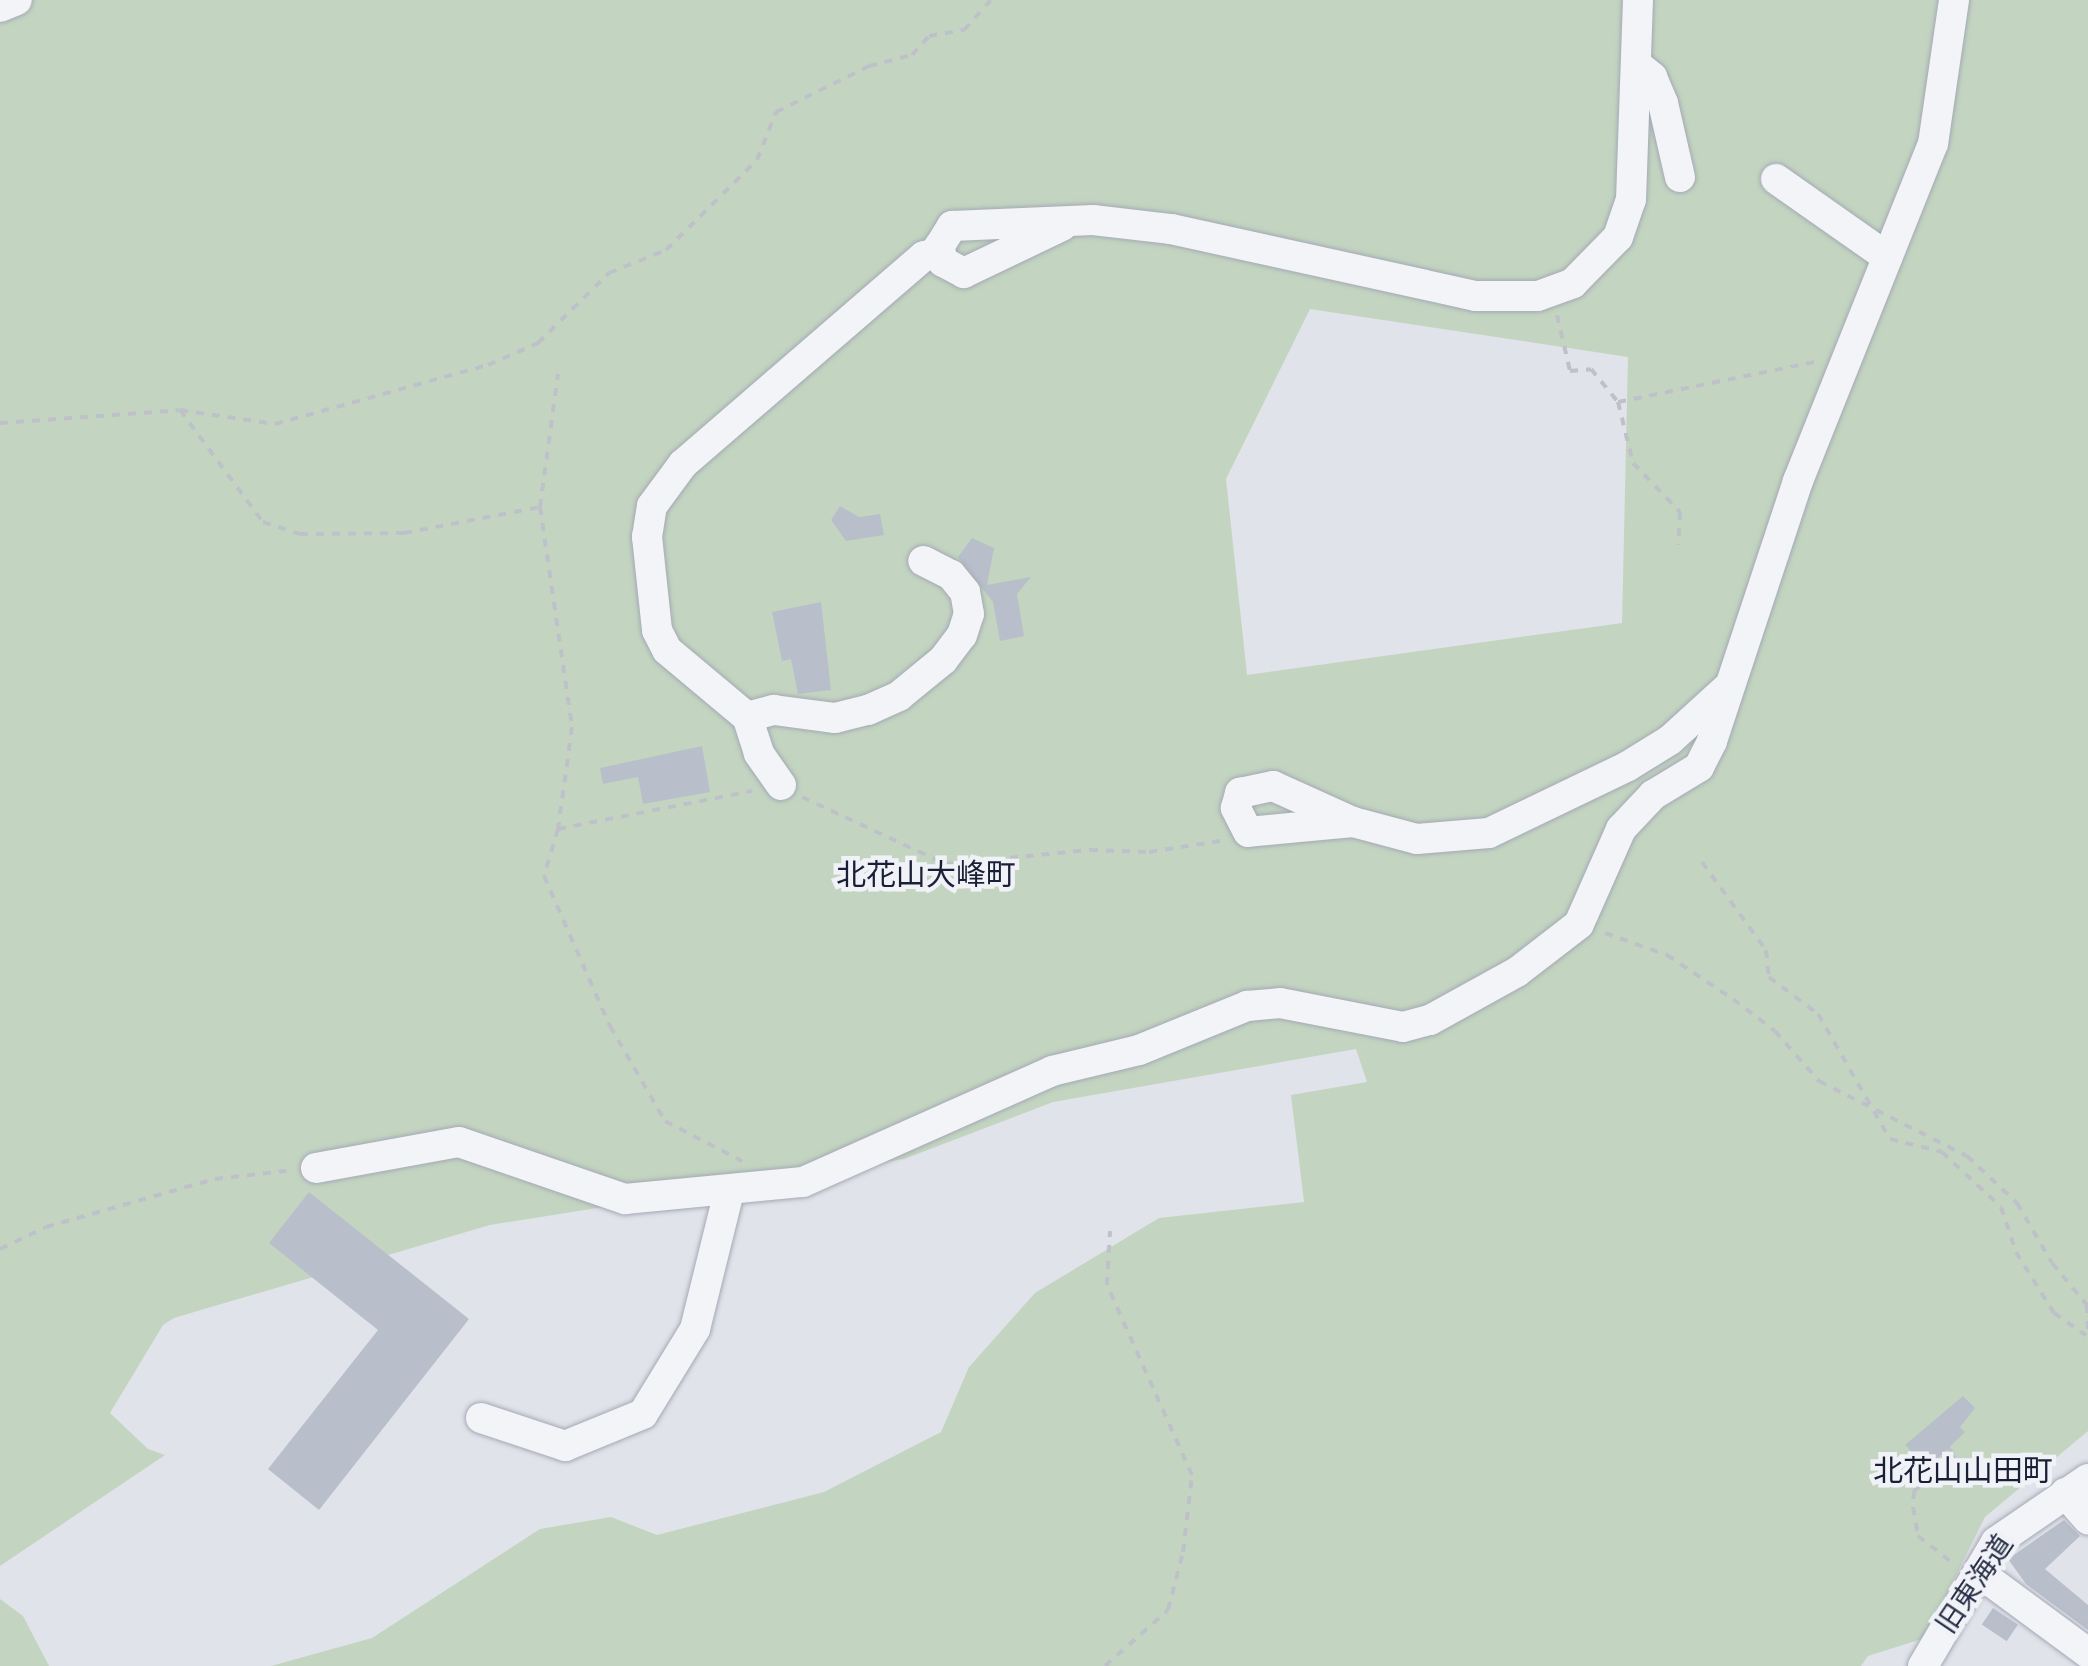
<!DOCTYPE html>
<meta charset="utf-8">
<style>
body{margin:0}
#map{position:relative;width:2088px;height:1666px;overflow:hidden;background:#e0e3ea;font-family:"Varela Round","Noto Sans JP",sans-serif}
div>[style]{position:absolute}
.green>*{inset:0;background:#c3d5c0}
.building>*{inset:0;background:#b9becb;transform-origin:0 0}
.path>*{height:4px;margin-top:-2px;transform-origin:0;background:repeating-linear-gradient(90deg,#bec1c9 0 8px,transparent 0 16px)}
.roads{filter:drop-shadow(0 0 2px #a5a9b5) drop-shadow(0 0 2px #a5a9b5)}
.minor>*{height:30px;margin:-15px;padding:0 15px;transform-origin:15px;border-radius:15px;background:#f3f4f8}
span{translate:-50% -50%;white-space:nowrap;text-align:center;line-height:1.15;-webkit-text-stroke:9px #f0f2f8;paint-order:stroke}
.street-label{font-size:28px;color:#272e44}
.neighbourhood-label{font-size:30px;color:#191f34}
</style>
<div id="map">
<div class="green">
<i style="clip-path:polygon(evenodd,0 0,2088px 0,2088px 1431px,1985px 1517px,1925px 1638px,1868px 1656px,1861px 1666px,271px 1666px,372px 1638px,540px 1529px,611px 1517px,657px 1535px,824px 1492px,941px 1432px,969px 1367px,1035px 1293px,1159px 1218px,1304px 1202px,1291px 1095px,1367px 1082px,1356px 1049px,1053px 1102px,904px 1159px,490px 1225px,174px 1318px,163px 1325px,110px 1413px,148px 1449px,165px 1455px,0 1566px,0 0,1310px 309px,1628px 357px,1622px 623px,1247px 675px,1226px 479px,1310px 309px)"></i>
<i style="clip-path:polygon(0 1599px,23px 1616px,49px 1666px,0 1666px)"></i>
</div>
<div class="building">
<i style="clip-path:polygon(840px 506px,859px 517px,880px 514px,884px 535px,846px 541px,831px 520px)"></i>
<i style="clip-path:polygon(972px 538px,994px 548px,987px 585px,1031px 577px,1017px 594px,1024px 636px,1000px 641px,993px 602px,958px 557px)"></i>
<i style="clip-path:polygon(821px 602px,831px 690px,798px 694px,791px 659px,782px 661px,772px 612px)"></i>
<i style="clip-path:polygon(702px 746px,710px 792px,643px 804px,638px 777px,603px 784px,600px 768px)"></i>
<i style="clip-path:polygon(309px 1192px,469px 1319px,319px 1510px,268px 1469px,378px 1330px,269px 1243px)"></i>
<i style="clip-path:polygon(1963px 1396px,1975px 1408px,1960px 1427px,1965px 1432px,1928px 1468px,1905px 1445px)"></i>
<i style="clip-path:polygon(2064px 1520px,2080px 1536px,2045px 1569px,2088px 1605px,2088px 1630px,2026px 1584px,2008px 1559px)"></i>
<i style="left:1993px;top:1608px;width:30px;height:20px;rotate:34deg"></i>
</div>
<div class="path">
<i style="left:1557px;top:315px;width:57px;rotate:76.9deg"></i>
<i style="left:1570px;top:371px;width:21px;rotate:-5deg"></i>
<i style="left:1591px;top:369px;width:43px;rotate:50.7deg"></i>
<i style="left:1618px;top:402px;width:63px;rotate:76.2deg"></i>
<i style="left:1633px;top:463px;width:68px;rotate:46.2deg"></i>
<i style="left:1680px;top:512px;width:33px;rotate:93deg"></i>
<i style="left:1618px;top:402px;width:205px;rotate:-11.5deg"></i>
<i style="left:180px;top:410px;width:139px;rotate:53.5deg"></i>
<i style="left:263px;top:522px;width:39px;rotate:18deg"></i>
<i style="left:300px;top:534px;width:104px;rotate:-0.6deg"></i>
<i style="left:404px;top:533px;width:138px;rotate:-10.8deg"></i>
<i style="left:540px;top:507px;width:134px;rotate:-82.3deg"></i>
<i style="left:0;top:423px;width:180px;rotate:-4.1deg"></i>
<i style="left:180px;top:410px;width:96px;rotate:8.4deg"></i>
<i style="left:275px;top:424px;width:221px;rotate:-15.5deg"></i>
<i style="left:488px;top:365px;width:55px;rotate:-23.7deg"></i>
<i style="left:538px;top:343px;width:100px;rotate:-44.6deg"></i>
<i style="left:609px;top:273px;width:61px;rotate:-22deg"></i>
<i style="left:666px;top:250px;width:128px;rotate:-44.7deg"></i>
<i style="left:757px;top:160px;width:52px;rotate:-68.4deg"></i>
<i style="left:776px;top:112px;width:104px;rotate:-26.3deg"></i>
<i style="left:869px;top:66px;width:44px;rotate:-14.3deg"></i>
<i style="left:912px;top:55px;width:25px;rotate:-48deg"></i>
<i style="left:929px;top:36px;width:36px;rotate:-10deg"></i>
<i style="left:964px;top:30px;width:40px;rotate:-48deg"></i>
<i style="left:540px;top:507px;width:222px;rotate:81.7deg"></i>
<i style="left:572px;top:727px;width:103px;rotate:97.8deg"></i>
<i style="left:558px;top:829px;width:198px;rotate:-11.1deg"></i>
<i style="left:802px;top:797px;width:159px;rotate:25deg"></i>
<i style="left:946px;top:864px;width:145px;rotate:-5.6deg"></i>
<i style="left:1090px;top:850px;width:59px;rotate:1.9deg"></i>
<i style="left:1149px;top:852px;width:78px;rotate:-8.9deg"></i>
<i style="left:558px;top:829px;width:49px;rotate:106.6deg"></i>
<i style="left:544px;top:876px;width:164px;rotate:66.3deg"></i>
<i style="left:610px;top:1026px;width:110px;rotate:59.9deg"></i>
<i style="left:665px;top:1121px;width:87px;rotate:27.5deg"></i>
<i style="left:1702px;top:862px;width:109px;rotate:54deg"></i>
<i style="left:1766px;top:950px;width:27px;rotate:84deg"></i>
<i style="left:1769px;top:977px;width:61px;rotate:37.1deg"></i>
<i style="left:1818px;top:1014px;width:144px;rotate:60.1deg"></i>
<i style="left:1890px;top:1139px;width:54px;rotate:14deg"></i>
<i style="left:1942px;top:1152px;width:81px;rotate:43deg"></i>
<i style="left:2001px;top:1207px;width:47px;rotate:71.6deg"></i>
<i style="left:2016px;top:1252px;width:72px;rotate:58.1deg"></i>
<i style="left:2054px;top:1313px;width:39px;rotate:35deg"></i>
<i style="left:1605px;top:933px;width:66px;rotate:19.5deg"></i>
<i style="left:1667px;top:955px;width:79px;rotate:33.7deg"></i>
<i style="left:1733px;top:999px;width:53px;rotate:37.3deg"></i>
<i style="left:1775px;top:1031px;width:67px;rotate:48.7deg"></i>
<i style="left:1819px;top:1081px;width:166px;rotate:26.9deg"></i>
<i style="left:1967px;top:1156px;width:69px;rotate:43.2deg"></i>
<i style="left:2017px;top:1203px;width:69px;rotate:59.7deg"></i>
<i style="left:2052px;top:1263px;width:55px;rotate:50.2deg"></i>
<i style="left:2087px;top:1305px;width:31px;rotate:88deg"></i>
<i style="left:0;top:1249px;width:51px;rotate:-25.6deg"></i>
<i style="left:46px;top:1227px;width:176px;rotate:-15.9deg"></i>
<i style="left:215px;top:1179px;width:79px;rotate:-6.6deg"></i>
<i style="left:1948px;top:1448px;width:10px;rotate:45deg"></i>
<i style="left:1955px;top:1455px;width:55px;rotate:138.7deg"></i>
<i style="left:1914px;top:1491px;width:16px;rotate:94deg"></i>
<i style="left:1913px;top:1507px;width:29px;rotate:80deg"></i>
<i style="left:1918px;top:1536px;width:46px;rotate:37.9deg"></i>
<i style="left:1105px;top:1666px;width:84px;rotate:-41.6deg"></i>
<i style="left:1168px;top:1610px;width:60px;rotate:-75.5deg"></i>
<i style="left:1183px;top:1552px;width:78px;rotate:-83.3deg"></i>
<i style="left:1192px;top:1475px;width:208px;rotate:-114.1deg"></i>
<i style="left:1107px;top:1285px;width:54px;rotate:-86.8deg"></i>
</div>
<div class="roads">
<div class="minor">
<i style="left:0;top:7px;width:18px;rotate:-22deg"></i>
<i style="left:1636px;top:64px;width:21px;rotate:39deg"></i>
<i style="left:1652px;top:77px;width:28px;rotate:67deg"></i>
<i style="left:1663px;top:103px;width:76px;rotate:77.1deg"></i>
<i style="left:1776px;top:179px;width:136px;rotate:35.1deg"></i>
<i style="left:1062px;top:226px;width:109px;rotate:154.4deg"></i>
<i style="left:964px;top:273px;width:24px;rotate:-152deg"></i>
<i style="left:943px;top:262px;width:16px;rotate:-105deg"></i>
<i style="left:939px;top:247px;width:25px;rotate:-58deg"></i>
<i style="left:952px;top:226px;width:141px;rotate:-2.4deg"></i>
<i style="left:1093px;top:220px;width:79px;rotate:6.6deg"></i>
<i style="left:1171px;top:229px;width:311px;rotate:12.4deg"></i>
<i style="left:1475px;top:296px;width:63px"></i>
<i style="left:1538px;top:296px;width:37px;rotate:-20deg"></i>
<i style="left:1573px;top:283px;width:64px;rotate:-45.6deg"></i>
<i style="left:1618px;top:237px;width:39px;rotate:-71deg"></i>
<i style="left:1631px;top:200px;width:200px;rotate:-88deg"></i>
<i style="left:747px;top:717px;width:28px;rotate:-15deg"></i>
<i style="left:774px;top:710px;width:62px;rotate:7.5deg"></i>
<i style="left:835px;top:718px;width:34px;rotate:-14deg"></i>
<i style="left:868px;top:710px;width:34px;rotate:-24deg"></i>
<i style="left:899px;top:696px;width:57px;rotate:-39.3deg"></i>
<i style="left:943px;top:660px;width:31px;rotate:-53deg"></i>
<i style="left:962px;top:635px;width:22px;rotate:-72deg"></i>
<i style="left:969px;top:614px;width:22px;rotate:-100deg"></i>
<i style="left:965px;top:592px;width:22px;rotate:-129deg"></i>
<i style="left:951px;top:575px;width:31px;rotate:-153deg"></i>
<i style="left:781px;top:785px;width:39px;rotate:-125deg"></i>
<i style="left:759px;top:753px;width:38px;rotate:-108deg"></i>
<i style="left:747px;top:717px;width:104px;rotate:-140.1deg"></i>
<i style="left:667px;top:650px;width:22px;rotate:-117deg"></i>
<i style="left:657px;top:630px;width:94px;rotate:-96.1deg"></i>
<i style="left:647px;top:537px;width:31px;rotate:-81deg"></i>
<i style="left:652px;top:506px;width:52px;rotate:-53.6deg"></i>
<i style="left:683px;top:464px;width:318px;rotate:-40.8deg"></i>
<i style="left:924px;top:256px;width:17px;rotate:-13deg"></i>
<i style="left:1353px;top:822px;width:105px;rotate:174.6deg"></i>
<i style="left:1248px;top:832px;width:27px;rotate:-117deg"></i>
<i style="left:1236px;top:808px;width:16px;rotate:-75deg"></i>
<i style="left:1240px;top:793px;width:34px;rotate:-12deg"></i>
<i style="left:1273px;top:786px;width:88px;rotate:24.2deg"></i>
<i style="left:1353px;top:822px;width:66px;rotate:14.9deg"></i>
<i style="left:1417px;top:839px;width:72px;rotate:-4.8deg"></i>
<i style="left:1489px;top:833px;width:154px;rotate:-25.7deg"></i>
<i style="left:1628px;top:766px;width:49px;rotate:-31.8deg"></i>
<i style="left:1670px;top:740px;width:76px;rotate:-42.3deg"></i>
<i style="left:316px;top:1168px;width:145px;rotate:-10.3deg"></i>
<i style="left:459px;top:1142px;width:176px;rotate:19deg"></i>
<i style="left:625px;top:1199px;width:179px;rotate:-5.5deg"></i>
<i style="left:803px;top:1182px;width:273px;rotate:-24deg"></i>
<i style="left:1052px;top:1071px;width:89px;rotate:-13.6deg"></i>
<i style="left:1139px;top:1050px;width:117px;rotate:-22.2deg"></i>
<i style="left:1247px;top:1006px;width:33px;rotate:-5deg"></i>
<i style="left:1280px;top:1003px;width:125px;rotate:11deg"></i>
<i style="left:1403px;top:1027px;width:28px;rotate:-15deg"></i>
<i style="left:1430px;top:1020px;width:99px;rotate:-28.9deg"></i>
<i style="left:1517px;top:972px;width:78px;rotate:-37.7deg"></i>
<i style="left:1579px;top:924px;width:104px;rotate:-66.1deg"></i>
<i style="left:1621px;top:829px;width:47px;rotate:-46.7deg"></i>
<i style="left:1653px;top:795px;width:54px;rotate:-31.3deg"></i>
<i style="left:1699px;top:767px;width:29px;rotate:-63deg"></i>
<i style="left:1712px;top:741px;width:274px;rotate:-71.7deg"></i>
<i style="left:1798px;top:481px;width:363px;rotate:-68.2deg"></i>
<i style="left:1933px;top:144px;width:146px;rotate:-81.7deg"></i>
<i style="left:481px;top:1418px;width:89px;rotate:18.4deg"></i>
<i style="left:565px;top:1446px;width:84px;rotate:-22.3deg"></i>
<i style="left:643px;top:1414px;width:100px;rotate:-58.5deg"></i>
<i style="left:695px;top:1329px;width:141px;rotate:-76.1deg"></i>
<i style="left:2065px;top:1493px;width:35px;rotate:49deg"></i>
<i style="left:1978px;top:1572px;width:137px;rotate:36.4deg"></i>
<i style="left:1923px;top:1666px;width:144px;rotate:-59.5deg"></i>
<i style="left:1996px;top:1542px;width:112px;rotate:-34.4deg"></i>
</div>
</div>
<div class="street-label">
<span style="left:1975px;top:1584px;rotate:-56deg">旧東海道</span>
</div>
<div class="neighbourhood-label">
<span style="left:926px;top:876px">北花山大峰町</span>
<span style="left:1963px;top:1472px">北花山山田町</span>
</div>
</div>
